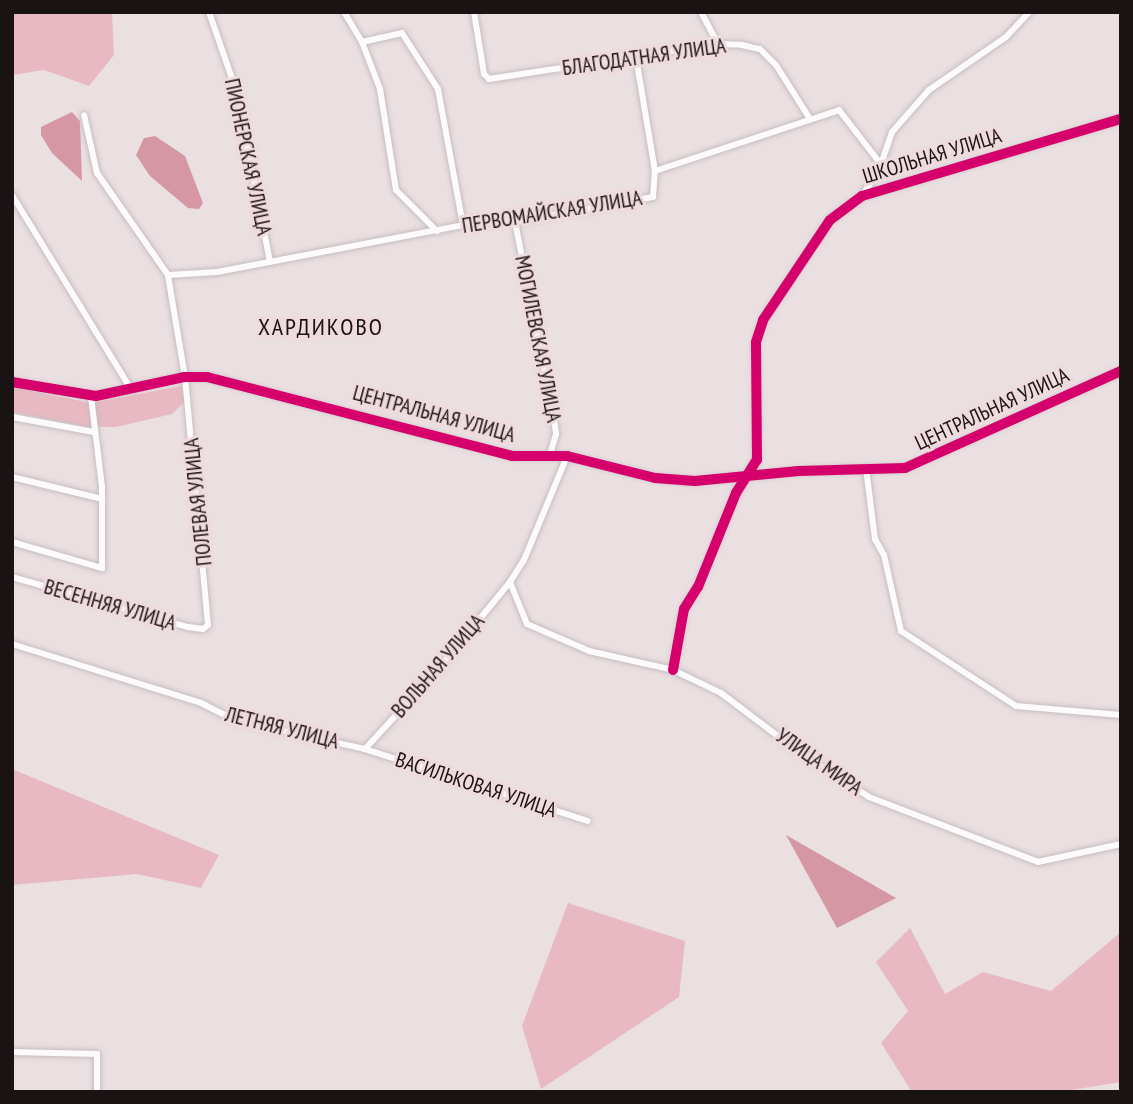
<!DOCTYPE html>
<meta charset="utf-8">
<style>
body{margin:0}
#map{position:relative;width:1133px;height:1104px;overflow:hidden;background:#eadfe1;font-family:"PT Sans Narrow",sans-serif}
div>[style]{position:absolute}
.green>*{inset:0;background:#e9b9c3}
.water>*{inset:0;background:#d697a5}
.roads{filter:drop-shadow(0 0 2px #c6bebf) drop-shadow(0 0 2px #c6bebf)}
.minor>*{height:6px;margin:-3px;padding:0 3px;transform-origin:3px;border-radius:3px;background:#fcfafa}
.cycleway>*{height:10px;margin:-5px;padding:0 5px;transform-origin:5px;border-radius:5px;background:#d6006c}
span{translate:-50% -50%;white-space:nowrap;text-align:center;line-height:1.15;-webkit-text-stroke:6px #efdade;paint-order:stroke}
.street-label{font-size:21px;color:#1a1314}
.quarter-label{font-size:24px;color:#1a1314;letter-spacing:2px}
.frame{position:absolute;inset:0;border:14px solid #1a1314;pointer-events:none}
</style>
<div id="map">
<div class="green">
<i style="clip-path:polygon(12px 12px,112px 12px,114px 55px,89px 86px,44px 70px,12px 75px)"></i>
<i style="clip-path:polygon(181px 386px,184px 402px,172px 414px,116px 427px,88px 427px,12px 412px,12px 387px,91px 403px)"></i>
<i style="clip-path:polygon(12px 769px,219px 855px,201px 888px,137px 874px,12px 885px)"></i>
<i style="clip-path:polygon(568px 903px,685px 941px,679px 997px,541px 1089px,522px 1026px)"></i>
<i style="clip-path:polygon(910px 928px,945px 994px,983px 972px,1051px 991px,1121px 932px,1121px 1082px,1059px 1092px,912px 1092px,881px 1043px,908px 1011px,876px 962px)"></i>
</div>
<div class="water">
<i style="clip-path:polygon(72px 112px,80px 121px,82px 181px,52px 153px,41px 135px,41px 127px)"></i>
<i style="clip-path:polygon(155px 136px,185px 156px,203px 203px,199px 209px,188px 208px,150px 176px,136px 155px,144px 138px)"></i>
<i style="clip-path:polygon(786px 835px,896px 898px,837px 928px)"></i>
</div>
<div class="roads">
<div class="minor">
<i style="left:209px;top:12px;width:83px;rotate:70.9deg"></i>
<i style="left:236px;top:90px;width:175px;rotate:78.8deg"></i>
<i style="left:344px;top:12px;width:35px;rotate:59deg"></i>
<i style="left:362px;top:42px;width:50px;rotate:69deg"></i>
<i style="left:380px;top:89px;width:102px;rotate:81deg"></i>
<i style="left:396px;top:190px;width:58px;rotate:45deg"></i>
<i style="left:474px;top:12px;width:63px;rotate:80.8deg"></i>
<i style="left:484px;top:74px;width:7px;rotate:45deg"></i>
<i style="left:489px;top:79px;width:232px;rotate:-8.7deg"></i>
<i style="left:718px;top:44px;width:24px;rotate:2deg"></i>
<i style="left:742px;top:45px;width:18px;rotate:13deg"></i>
<i style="left:760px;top:49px;width:23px;rotate:45deg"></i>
<i style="left:776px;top:65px;width:64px;rotate:57.8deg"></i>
<i style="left:701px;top:12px;width:36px;rotate:62deg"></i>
<i style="left:362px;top:42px;width:41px;rotate:-12.7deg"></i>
<i style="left:402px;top:33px;width:67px;rotate:57.3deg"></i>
<i style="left:438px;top:89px;width:138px;rotate:79.6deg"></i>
<i style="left:655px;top:171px;width:194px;rotate:-18.3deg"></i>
<i style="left:839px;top:110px;width:67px;rotate:52.3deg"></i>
<i style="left:12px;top:195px;width:228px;rotate:58.5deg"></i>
<i style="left:862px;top:196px;width:31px;rotate:-57deg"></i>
<i style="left:879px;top:170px;width:40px;rotate:-71.1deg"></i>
<i style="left:892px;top:132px;width:56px;rotate:-48.6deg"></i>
<i style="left:929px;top:90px;width:93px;rotate:-34.5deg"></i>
<i style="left:1006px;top:37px;width:34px;rotate:-47deg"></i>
<i style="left:515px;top:222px;width:194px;rotate:78.7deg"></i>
<i style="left:553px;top:412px;width:22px;rotate:82deg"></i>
<i style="left:556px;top:434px;width:22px;rotate:106deg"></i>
<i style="left:168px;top:275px;width:49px;rotate:-3.5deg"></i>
<i style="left:217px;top:272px;width:282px;rotate:-10.8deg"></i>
<i style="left:494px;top:219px;width:21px;rotate:8deg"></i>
<i style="left:515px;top:222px;width:140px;rotate:-10.3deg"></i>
<i style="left:653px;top:197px;width:26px;rotate:-86deg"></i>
<i style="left:655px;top:171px;width:115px;rotate:-99.5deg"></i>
<i style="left:12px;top:382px;width:85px;rotate:9.5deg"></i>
<i style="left:96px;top:396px;width:91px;rotate:-12.1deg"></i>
<i style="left:185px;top:377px;width:22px"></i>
<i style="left:207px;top:377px;width:315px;rotate:14.5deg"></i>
<i style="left:512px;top:456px;width:55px"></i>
<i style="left:567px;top:456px;width:91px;rotate:14deg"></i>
<i style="left:655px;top:478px;width:40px;rotate:4.3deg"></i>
<i style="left:695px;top:481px;width:104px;rotate:-5.5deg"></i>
<i style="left:799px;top:471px;width:106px;rotate:-1.6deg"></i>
<i style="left:905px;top:468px;width:237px;rotate:-24.2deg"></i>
<i style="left:12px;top:417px;width:83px;rotate:10.4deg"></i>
<i style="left:866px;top:468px;width:72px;rotate:82.8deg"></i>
<i style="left:875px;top:539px;width:18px;rotate:61deg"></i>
<i style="left:884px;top:555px;width:78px;rotate:77.4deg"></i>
<i style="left:901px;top:631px;width:137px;rotate:33.1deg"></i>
<i style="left:1016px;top:706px;width:105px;rotate:4.9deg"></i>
<i style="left:12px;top:477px;width:93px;rotate:13.7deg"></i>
<i style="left:12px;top:542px;width:94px;rotate:16.1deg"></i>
<i style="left:102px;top:568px;width:81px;rotate:-90deg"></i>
<i style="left:102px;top:487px;width:92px;rotate:-96.9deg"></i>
<i style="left:12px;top:577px;width:183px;rotate:15.9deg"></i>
<i style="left:188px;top:627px;width:15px;rotate:8deg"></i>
<i style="left:203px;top:629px;width:6px;rotate:-39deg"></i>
<i style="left:208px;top:625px;width:249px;rotate:-95.3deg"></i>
<i style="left:185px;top:377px;width:103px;rotate:-99.5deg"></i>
<i style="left:168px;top:275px;width:124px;rotate:-124.8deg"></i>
<i style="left:97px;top:173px;width:59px;rotate:-102.6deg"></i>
<i style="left:510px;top:582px;width:45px;rotate:68deg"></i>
<i style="left:527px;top:624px;width:68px;rotate:23.5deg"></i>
<i style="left:589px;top:651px;width:86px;rotate:12.7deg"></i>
<i style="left:673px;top:670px;width:53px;rotate:25.6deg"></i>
<i style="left:721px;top:693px;width:98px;rotate:37.1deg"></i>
<i style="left:799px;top:752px;width:83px;rotate:32.7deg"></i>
<i style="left:869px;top:797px;width:181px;rotate:21deg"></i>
<i style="left:1038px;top:862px;width:85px;rotate:-12.2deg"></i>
<i style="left:12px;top:644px;width:198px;rotate:17.3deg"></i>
<i style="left:201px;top:703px;width:37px;rotate:27deg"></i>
<i style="left:234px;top:720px;width:134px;rotate:12.5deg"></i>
<i style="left:365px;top:749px;width:234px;rotate:17.9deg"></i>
<i style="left:673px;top:670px;width:62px;rotate:-79.8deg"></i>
<i style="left:684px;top:609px;width:26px;rotate:-58deg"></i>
<i style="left:698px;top:587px;width:101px;rotate:-68deg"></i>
<i style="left:736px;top:493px;width:39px;rotate:-58deg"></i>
<i style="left:757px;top:460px;width:118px;rotate:-90.5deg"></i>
<i style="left:756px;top:342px;width:23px;rotate:-72deg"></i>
<i style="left:763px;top:320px;width:120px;rotate:-56.2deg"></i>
<i style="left:830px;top:220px;width:40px;rotate:-37deg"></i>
<i style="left:862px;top:196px;width:270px;rotate:-16.6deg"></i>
<i style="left:365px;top:749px;width:113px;rotate:-47.5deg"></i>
<i style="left:441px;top:666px;width:109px;rotate:-50.6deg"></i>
<i style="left:510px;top:582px;width:26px;rotate:-58deg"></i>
<i style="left:524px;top:560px;width:113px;rotate:-67.5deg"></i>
<i style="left:12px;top:1052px;width:85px;rotate:1.3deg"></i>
<i style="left:97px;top:1054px;width:38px;rotate:90deg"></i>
</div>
</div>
<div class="cycleway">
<i style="left:12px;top:382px;width:85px;rotate:9.5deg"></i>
<i style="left:96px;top:396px;width:91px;rotate:-12.1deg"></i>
<i style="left:185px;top:377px;width:22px"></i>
<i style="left:207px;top:377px;width:315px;rotate:14.5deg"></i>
<i style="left:512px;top:456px;width:55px"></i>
<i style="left:567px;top:456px;width:91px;rotate:14deg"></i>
<i style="left:655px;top:478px;width:40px;rotate:4.3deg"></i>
<i style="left:695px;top:481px;width:104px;rotate:-5.5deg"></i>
<i style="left:799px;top:471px;width:106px;rotate:-1.6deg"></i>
<i style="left:905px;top:468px;width:237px;rotate:-24.2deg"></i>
<i style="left:673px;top:670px;width:62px;rotate:-79.8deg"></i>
<i style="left:684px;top:609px;width:26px;rotate:-58deg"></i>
<i style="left:698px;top:587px;width:101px;rotate:-68deg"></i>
<i style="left:736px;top:493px;width:39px;rotate:-58deg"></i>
<i style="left:757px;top:460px;width:118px;rotate:-90.5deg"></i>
<i style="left:756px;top:342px;width:23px;rotate:-72deg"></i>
<i style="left:763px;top:320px;width:120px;rotate:-56.2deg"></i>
<i style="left:830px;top:220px;width:40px;rotate:-37deg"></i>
<i style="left:862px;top:196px;width:270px;rotate:-16.6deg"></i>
</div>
<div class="street-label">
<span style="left:644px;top:57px;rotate:-8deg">БЛАГОДАТНАЯ УЛИЦА</span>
<span style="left:932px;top:156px;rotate:-17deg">ШКОЛЬНАЯ УЛИЦА</span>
<span style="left:248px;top:157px;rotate:78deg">ПИОНЕРСКАЯ УЛИЦА</span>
<span style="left:552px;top:212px;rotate:-9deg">ПЕРВОМАЙСКАЯ УЛИЦА</span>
<span style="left:538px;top:339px;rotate:79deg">МОГИЛЕВСКАЯ УЛИЦА</span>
<span style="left:992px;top:409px;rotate:-25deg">ЦЕНТРАЛЬНАЯ УЛИЦА</span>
<span style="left:434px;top:414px;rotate:15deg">ЦЕНТРАЛЬНАЯ УЛИЦА</span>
<span style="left:198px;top:502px;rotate:-96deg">ПОЛЕВАЯ УЛИЦА</span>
<span style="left:110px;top:605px;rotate:16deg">ВЕСЕННЯЯ УЛИЦА</span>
<span style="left:438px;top:666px;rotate:-49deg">ВОЛЬНАЯ УЛИЦА</span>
<span style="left:282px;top:728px;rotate:14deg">ЛЕТНЯЯ УЛИЦА</span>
<span style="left:819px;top:762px;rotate:35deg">УЛИЦА МИРА</span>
<span style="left:476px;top:785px;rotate:18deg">ВАСИЛЬКОВАЯ УЛИЦА</span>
</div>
<div class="quarter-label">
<span style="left:321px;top:327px">ХАРДИКОВО</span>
</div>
<div class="frame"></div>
</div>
